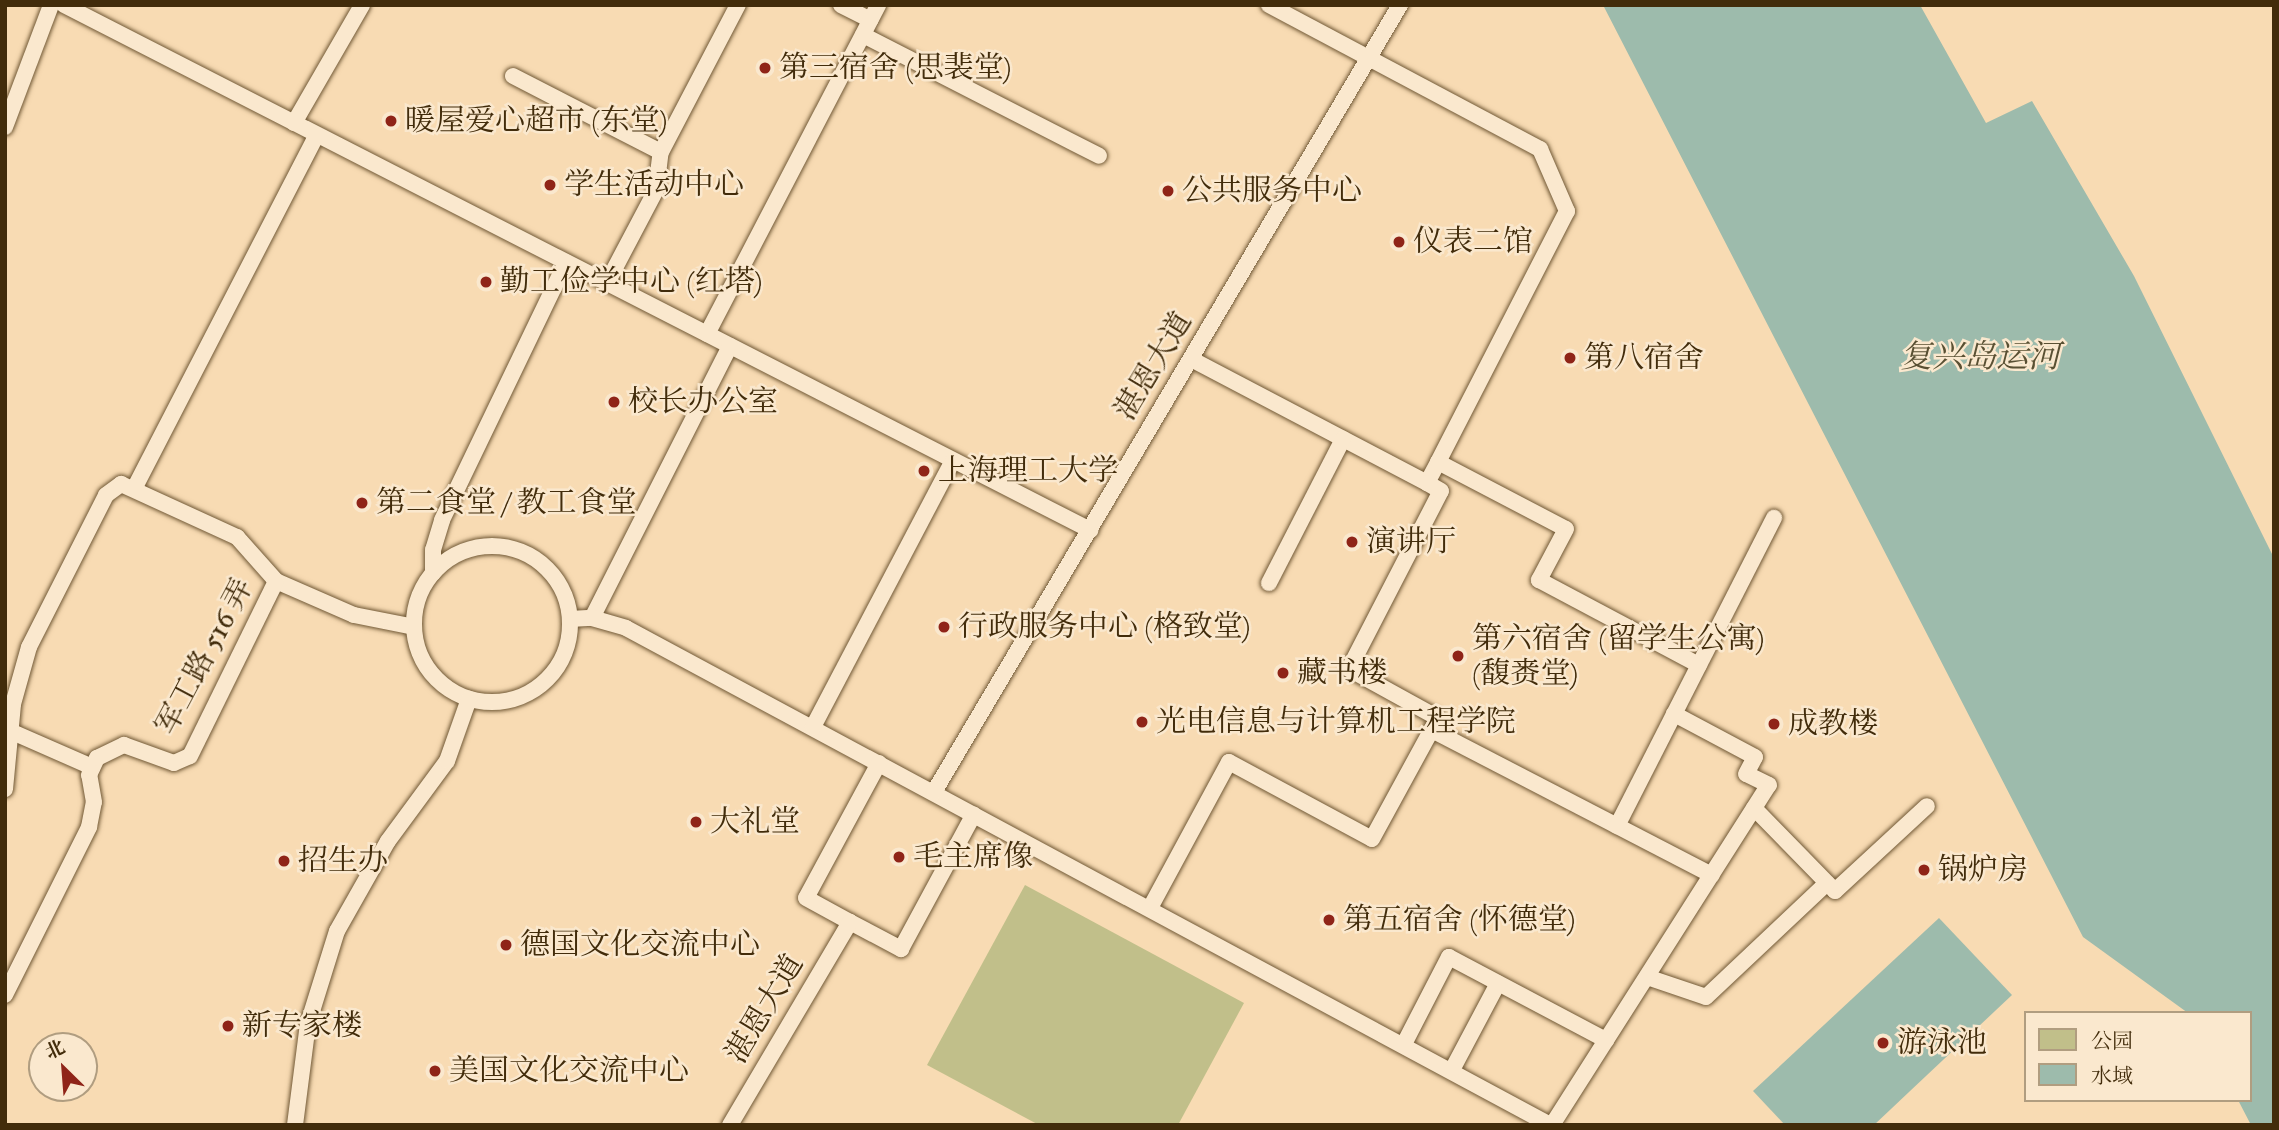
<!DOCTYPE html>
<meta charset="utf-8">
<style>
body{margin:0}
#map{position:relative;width:2279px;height:1130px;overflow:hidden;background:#f8dbb3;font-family:"IM FELL Double Pica","Noto Serif SC",serif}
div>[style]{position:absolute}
.green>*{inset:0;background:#c1bf8a}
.water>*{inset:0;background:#9dbbac}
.roads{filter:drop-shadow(0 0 2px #705835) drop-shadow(0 0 2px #705835)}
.lane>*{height:16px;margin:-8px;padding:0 8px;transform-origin:8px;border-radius:8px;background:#fae8ce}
.lane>.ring{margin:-8px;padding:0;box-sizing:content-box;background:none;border:16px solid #fae8ce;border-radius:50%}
.dots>*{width:19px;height:19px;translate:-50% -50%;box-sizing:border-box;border:4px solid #fae8ce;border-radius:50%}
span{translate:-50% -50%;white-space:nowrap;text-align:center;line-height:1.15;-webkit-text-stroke:5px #fae8ce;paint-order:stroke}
.poi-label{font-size:30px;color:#422c0b}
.left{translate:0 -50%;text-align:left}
.street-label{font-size:30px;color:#422c0b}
.water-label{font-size:32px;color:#595033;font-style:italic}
.frame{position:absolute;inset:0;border:7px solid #422c0b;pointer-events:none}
.legend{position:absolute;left:2024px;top:1011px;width:228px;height:91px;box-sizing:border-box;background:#fae8ce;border:2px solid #b09d80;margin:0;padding:9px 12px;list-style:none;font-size:21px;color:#422c0b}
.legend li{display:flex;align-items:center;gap:14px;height:35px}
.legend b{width:35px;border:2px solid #b09d80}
.north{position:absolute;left:28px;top:1032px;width:70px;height:70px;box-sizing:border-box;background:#fae8ce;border:2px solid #b09d80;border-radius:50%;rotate:335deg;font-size:19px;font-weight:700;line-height:28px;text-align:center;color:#422c0b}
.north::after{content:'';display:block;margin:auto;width:24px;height:32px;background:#8f2418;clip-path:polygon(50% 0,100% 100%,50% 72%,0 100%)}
</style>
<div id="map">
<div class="green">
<i style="clip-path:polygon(1025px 885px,1244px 1003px,1178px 1125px,1039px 1125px,927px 1065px)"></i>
</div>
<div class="water">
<i style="clip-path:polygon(1603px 5px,1920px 5px,1986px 123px,2032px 101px,2134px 276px,2274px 558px,2274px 1125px,2251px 1125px,2238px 1100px,2249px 1100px,2249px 1013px,2188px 1013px,2083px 937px)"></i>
<i style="clip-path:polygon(1939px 918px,2012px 995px,1874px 1125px,1785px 1125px,1753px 1091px)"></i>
</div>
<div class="roads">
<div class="lane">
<i style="left:64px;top:5px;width:1153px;rotate:27.1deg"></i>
<i style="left:841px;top:5px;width:33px;rotate:27deg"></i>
<i style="left:1269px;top:5px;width:307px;rotate:28deg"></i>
<i style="left:1540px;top:149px;width:68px;rotate:66.5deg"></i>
<i style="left:1567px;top:211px;width:282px;rotate:117.2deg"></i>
<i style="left:863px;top:35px;width:265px;rotate:27.1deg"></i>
<i style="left:513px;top:76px;width:166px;rotate:27.2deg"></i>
<i style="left:294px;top:123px;width:136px;rotate:-60deg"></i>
<i style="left:5px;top:127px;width:130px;rotate:-69.3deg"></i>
<i style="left:607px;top:283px;width:105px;rotate:-62.2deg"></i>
<i style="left:656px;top:190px;width:38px;rotate:-83deg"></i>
<i style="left:661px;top:152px;width:166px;rotate:-62.4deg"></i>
<i style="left:707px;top:334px;width:371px;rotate:-62.5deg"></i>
<i style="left:1191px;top:359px;width:267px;rotate:27.7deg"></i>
<i style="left:1427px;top:483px;width:24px;rotate:-62deg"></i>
<i style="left:1438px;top:462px;width:144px;rotate:27.6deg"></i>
<i style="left:1566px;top:529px;width:58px;rotate:117.9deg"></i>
<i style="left:1539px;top:580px;width:181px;rotate:28deg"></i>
<i style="left:135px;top:487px;width:396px;rotate:-62.7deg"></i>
<i class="ring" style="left:414px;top:546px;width:140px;height:140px"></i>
<i style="left:433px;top:573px;width:23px;rotate:-90deg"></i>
<i style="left:433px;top:550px;width:31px;rotate:-73deg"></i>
<i style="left:442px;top:520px;width:286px;rotate:-64.3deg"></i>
<i style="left:1269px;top:583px;width:162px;rotate:-62.8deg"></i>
<i style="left:592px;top:618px;width:305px;rotate:-63.1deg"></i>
<i style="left:570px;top:619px;width:22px;rotate:-3deg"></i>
<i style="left:592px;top:618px;width:35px;rotate:16deg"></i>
<i style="left:626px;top:628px;width:1049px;rotate:28.27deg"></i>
<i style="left:813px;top:727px;width:301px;rotate:-62.3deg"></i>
<i style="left:1432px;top:730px;width:315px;rotate:27.4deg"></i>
<i style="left:10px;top:731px;width:90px;rotate:23.7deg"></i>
<i style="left:879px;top:763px;width:153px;rotate:118.4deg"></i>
<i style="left:806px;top:898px;width:50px;rotate:28.6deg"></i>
<i style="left:850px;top:922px;width:58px;rotate:27.9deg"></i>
<i style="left:901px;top:949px;width:153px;rotate:-61.6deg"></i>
<i style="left:5px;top:789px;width:85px;rotate:-84.6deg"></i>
<i style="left:13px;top:704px;width:59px;rotate:-74.3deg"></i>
<i style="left:29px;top:647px;width:170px;rotate:-63.1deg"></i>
<i style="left:106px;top:495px;width:19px;rotate:-36deg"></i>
<i style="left:121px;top:484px;width:128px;rotate:24.6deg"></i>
<i style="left:237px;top:537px;width:59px;rotate:48.4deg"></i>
<i style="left:276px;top:581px;width:85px;rotate:23.6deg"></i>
<i style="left:354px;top:615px;width:61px;rotate:11.3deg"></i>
<i style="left:934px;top:792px;width:915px;rotate:-59.37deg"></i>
<i style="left:1754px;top:808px;width:116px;rotate:45.7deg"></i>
<i style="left:1835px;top:891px;width:125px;rotate:-42.7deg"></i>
<i style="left:1617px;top:826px;width:346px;rotate:-63deg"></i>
<i style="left:1150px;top:908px;width:166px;rotate:-61.6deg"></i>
<i style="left:1229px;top:762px;width:162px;rotate:28.3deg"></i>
<i style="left:1372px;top:839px;width:138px;rotate:-61.4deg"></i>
<i style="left:1438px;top:718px;width:102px;rotate:-151.2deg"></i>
<i style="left:1349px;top:669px;width:200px;rotate:-62.7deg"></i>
<i style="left:1441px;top:491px;width:16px;rotate:-150deg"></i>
<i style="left:1647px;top:977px;width:62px;rotate:18.7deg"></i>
<i style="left:1706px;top:997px;width:166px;rotate:-43.3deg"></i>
<i style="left:5px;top:995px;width:188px;rotate:-63.4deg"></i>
<i style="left:89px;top:827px;width:25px;rotate:-79deg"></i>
<i style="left:94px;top:802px;width:27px;rotate:-100deg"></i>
<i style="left:89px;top:775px;width:19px;rotate:-65deg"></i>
<i style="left:97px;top:758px;width:30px;rotate:-26deg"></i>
<i style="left:124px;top:745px;width:53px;rotate:19.8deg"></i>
<i style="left:174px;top:763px;width:17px;rotate:-24deg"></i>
<i style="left:190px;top:756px;width:195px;rotate:-63.8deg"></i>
<i style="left:1404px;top:1044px;width:98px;rotate:-62.7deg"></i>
<i style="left:1449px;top:957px;width:178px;rotate:27.9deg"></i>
<i style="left:1452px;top:1070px;width:98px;rotate:-62.1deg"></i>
<i style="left:295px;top:1125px;width:102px;rotate:-82.7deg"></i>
<i style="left:308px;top:1024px;width:97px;rotate:-72.7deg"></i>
<i style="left:337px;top:931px;width:103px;rotate:-60.5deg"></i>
<i style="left:388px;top:841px;width:99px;rotate:-53.6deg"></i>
<i style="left:447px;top:761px;width:66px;rotate:-70.5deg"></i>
<i style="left:730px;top:1125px;width:236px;rotate:-59.4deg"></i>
<i style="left:1552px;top:1125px;width:403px;rotate:-57.5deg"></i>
<i style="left:1769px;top:785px;width:25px;rotate:-154deg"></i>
<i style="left:1746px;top:774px;width:19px;rotate:-62deg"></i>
<i style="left:1755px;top:757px;width:92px;rotate:-152deg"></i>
</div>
</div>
<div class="dots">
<i style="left:765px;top:68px;background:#8f2418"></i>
<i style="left:391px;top:121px;background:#8f2418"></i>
<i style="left:550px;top:185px;background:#8f2418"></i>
<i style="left:1168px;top:191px;background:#8f2418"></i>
<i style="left:1399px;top:242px;background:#8f2418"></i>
<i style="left:486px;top:282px;background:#8f2418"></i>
<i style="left:1570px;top:358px;background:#8f2418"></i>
<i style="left:614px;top:402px;background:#8f2418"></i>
<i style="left:924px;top:471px;background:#8f2418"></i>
<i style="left:362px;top:503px;background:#8f2418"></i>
<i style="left:1352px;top:542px;background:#8f2418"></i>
<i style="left:944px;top:627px;background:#8f2418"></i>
<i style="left:1458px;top:656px;background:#8f2418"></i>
<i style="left:1283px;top:673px;background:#8f2418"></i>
<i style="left:1142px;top:722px;background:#8f2418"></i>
<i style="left:1774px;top:724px;background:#8f2418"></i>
<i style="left:696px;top:822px;background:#8f2418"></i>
<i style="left:899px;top:857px;background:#8f2418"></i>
<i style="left:284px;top:861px;background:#8f2418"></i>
<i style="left:1924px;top:870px;background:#8f2418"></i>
<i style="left:1329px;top:920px;background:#8f2418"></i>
<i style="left:506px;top:945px;background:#8f2418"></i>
<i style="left:228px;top:1026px;background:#8f2418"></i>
<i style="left:1883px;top:1043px;background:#8f2418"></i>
<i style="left:435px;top:1071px;background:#8f2418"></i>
</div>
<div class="poi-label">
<span class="left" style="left:779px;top:68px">第三宿舍 (思裴堂)</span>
<span class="left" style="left:405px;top:121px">暖屋爱心超市 (东堂)</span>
<span class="left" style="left:564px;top:185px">学生活动中心</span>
<span class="left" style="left:1182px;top:191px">公共服务中心</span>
<span class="left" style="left:1413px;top:242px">仪表二馆</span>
<span class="left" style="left:500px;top:282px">勤工俭学中心 (红塔)</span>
<span class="left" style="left:1584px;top:358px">第八宿舍</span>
<span class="left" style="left:628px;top:402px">校长办公室</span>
<span class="left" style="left:938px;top:471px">上海理工大学</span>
<span class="left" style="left:376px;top:503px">第二食堂 / 教工食堂</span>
<span class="left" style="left:1366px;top:542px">演讲厅</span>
<span class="left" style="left:958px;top:627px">行政服务中心 (格致堂)</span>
<span class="left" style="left:1472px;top:656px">第六宿舍 (留学生公寓)<br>(馥赉堂)</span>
<span class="left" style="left:1297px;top:673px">藏书楼</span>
<span class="left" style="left:1156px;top:722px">光电信息与计算机工程学院</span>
<span class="left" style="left:1788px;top:724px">成教楼</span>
<span class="left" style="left:710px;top:822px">大礼堂</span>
<span class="left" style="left:913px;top:857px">毛主席像</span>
<span class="left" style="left:298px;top:861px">招生办</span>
<span class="left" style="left:1938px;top:870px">锅炉房</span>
<span class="left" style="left:1343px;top:920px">第五宿舍 (怀德堂)</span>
<span class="left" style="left:520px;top:945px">德国文化交流中心</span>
<span class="left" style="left:242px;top:1026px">新专家楼</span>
<span class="left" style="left:1897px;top:1043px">游泳池</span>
<span class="left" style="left:449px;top:1071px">美国文化交流中心</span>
</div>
<div class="street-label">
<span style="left:1154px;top:366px;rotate:-59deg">湛恩大道</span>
<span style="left:205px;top:657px;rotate:-62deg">军工路 516 弄</span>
<span style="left:765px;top:1009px;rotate:-59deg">湛恩大道</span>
</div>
<div class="water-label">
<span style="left:1980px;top:357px">复兴岛运河</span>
</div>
<div class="frame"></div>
<ul class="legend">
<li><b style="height:19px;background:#c1bf8a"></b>公园</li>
<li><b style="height:19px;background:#9dbbac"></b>水域</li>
</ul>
<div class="north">北</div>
</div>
